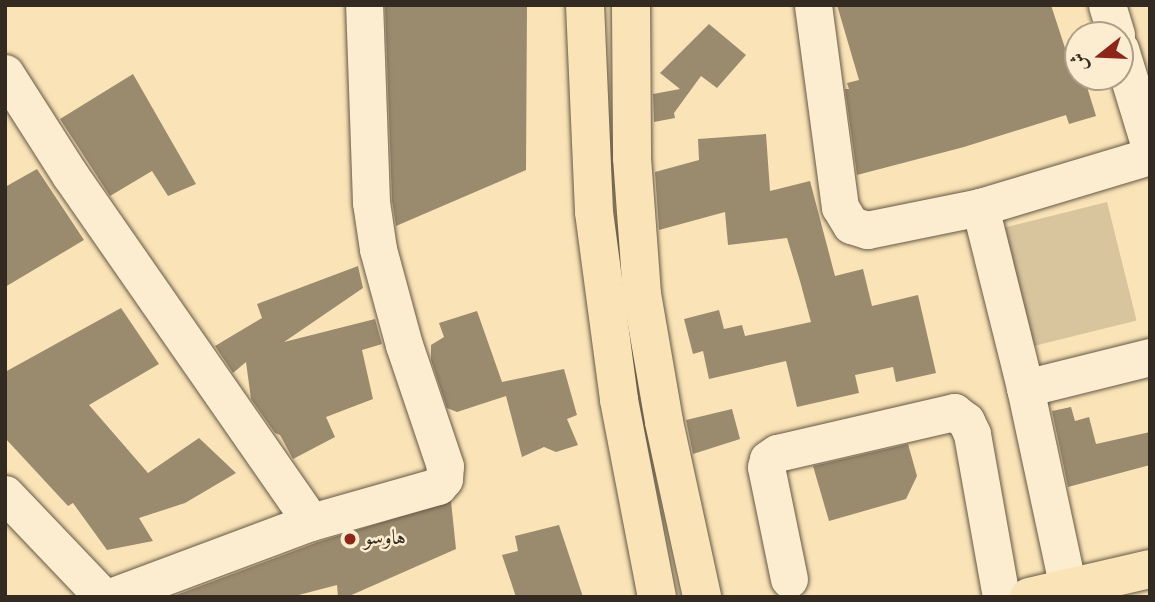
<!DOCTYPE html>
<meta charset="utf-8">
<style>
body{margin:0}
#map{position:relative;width:1155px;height:602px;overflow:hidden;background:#fae3b6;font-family:"Sorts Mill Goudy",Amiri,serif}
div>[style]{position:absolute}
.green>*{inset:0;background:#d8c49d;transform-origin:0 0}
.building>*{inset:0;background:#9a8b6f}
.roads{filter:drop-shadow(0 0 2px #655947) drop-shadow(0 0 2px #655947)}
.minor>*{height:37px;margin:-18.5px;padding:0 18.5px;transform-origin:18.5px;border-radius:18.5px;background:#fcedd0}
.major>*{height:38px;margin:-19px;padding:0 19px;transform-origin:19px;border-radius:19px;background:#fae3b6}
.dots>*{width:19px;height:19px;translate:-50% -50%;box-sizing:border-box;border:4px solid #fcedd0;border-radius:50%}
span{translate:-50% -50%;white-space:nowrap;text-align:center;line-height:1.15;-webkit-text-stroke:5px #fcedd0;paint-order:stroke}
.poi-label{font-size:21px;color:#332b22}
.left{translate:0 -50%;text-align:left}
.frame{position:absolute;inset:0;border:7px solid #332b22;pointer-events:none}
.north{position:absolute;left:1064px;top:21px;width:70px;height:70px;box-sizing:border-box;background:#fcedd0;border:2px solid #ac9f8a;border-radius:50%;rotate:252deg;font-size:19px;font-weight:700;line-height:28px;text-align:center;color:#332b22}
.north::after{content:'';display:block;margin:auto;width:24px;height:32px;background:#8f2418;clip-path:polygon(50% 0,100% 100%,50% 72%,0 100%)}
</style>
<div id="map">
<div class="green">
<i style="left:1107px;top:202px;width:122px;height:109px;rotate:76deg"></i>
</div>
<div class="building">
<i style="clip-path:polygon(385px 5px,527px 5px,526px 170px,396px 226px,392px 200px)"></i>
<i style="clip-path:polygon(837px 5px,1051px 5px,1065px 48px,1074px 45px,1078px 77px,1084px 77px,1096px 116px,1069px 124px,1066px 115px,964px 147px,857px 175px,845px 89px,849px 89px,847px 83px,859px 80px)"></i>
<i style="clip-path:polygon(709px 24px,746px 55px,717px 88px,701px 76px,674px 113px,675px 118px,654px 122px,653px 94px,680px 89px,660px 73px)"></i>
<i style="clip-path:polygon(133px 74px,196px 184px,168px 196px,152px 171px,110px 196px,60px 119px)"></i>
<i style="clip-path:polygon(766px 134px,770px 191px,810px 181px,835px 276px,863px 269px,872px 306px,918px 295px,936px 373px,896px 382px,893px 367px,855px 375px,859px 393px,797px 407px,786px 361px,709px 379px,703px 351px,693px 354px,684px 319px,719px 310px,724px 329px,742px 325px,745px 336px,811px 322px,800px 281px,787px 238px,728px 245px,725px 212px,659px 230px,655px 172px,699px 160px,698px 139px)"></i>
<i style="clip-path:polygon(37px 169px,84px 240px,5px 287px,5px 187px)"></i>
<i style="clip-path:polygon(358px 266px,363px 288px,284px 342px,375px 319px,382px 344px,362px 350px,373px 399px,326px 417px,335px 437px,293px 459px,280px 435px,275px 433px,251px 399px,246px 362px,233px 373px,215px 346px,262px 318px,257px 304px)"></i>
<i style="clip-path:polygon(121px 308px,159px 364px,89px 405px,148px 473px,199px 438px,236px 473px,185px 503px,139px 518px,153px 541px,107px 550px,73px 503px,68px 506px,5px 438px,5px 372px)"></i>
<i style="clip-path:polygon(477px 311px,502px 382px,564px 369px,577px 415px,567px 419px,578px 445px,556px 452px,544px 447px,522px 457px,506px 396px,457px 412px,447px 408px,431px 360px,431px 345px,444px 337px,439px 323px)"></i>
<i style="clip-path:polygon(1071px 407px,1075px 421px,1089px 417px,1096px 444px,1150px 432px,1150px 465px,1068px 487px,1052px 411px)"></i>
<i style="clip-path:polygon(732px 409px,740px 439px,693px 454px,686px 420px)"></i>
<i style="clip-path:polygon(908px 444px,917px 476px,906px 499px,829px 521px,813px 466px)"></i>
<i style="clip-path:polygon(451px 501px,456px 549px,347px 597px,338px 597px,337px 585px,291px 597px,171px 597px,318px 542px)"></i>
<i style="clip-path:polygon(559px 525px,583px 597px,516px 597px,502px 555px,518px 551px,515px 536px)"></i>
</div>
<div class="roads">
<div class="minor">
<i style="left:813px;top:5px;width:204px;rotate:82.4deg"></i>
<i style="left:840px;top:207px;width:21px;rotate:59deg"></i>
<i style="left:851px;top:225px;width:17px;rotate:17deg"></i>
<i style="left:867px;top:230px;width:115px;rotate:-11.5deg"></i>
<i style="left:980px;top:207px;width:177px;rotate:-16.7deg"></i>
<i style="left:1107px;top:5px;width:31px;rotate:73deg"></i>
<i style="left:1120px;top:49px;width:102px;rotate:73deg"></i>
<i style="left:5px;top:73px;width:121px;rotate:57.5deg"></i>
<i style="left:70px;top:175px;width:422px;rotate:55.2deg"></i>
<i style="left:980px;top:207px;width:187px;rotate:76deg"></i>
<i style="left:5px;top:494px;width:142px;rotate:46.4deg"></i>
<i style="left:789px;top:579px;width:114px;rotate:-101.6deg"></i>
<i style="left:766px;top:467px;width:8px;rotate:-76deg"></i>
<i style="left:768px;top:459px;width:11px;rotate:-34deg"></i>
<i style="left:777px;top:453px;width:182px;rotate:-13deg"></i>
<i style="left:954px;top:412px;width:15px;rotate:37deg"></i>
<i style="left:966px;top:421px;width:14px;rotate:65deg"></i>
<i style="left:972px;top:434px;width:166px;rotate:79.9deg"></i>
<i style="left:1068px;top:588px;width:205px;rotate:-102.1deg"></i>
<i style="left:1025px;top:388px;width:129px;rotate:-13.9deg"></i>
<i style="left:110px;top:597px;width:215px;rotate:-20.5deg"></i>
<i style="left:311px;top:522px;width:132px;rotate:-15.8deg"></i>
<i style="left:438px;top:486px;width:9px;rotate:-49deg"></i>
<i style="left:444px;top:479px;width:13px;rotate:-86deg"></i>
<i style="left:445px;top:466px;width:128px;rotate:-108.7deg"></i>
<i style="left:404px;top:345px;width:99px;rotate:-105.2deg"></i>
<i style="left:378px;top:249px;width:48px;rotate:-98.5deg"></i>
<i style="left:371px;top:202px;width:197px;rotate:-92deg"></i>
</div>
<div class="major">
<i style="left:585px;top:5px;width:207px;rotate:87.5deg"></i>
<i style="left:594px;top:212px;width:190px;rotate:82.4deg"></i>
<i style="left:619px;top:400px;width:201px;rotate:79.1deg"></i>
<i style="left:631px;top:5px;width:153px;rotate:89.6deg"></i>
<i style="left:632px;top:158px;width:136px;rotate:85.8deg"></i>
<i style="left:642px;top:294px;width:130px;rotate:80.2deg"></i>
<i style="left:664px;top:422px;width:179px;rotate:77.7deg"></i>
<i style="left:1029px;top:597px;width:124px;rotate:-13deg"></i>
</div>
</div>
<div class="dots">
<i style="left:350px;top:539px;background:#8f2418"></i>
</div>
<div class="poi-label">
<span class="left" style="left:364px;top:539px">هاوسو</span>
</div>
<div class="frame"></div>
<div class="north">ش</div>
</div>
